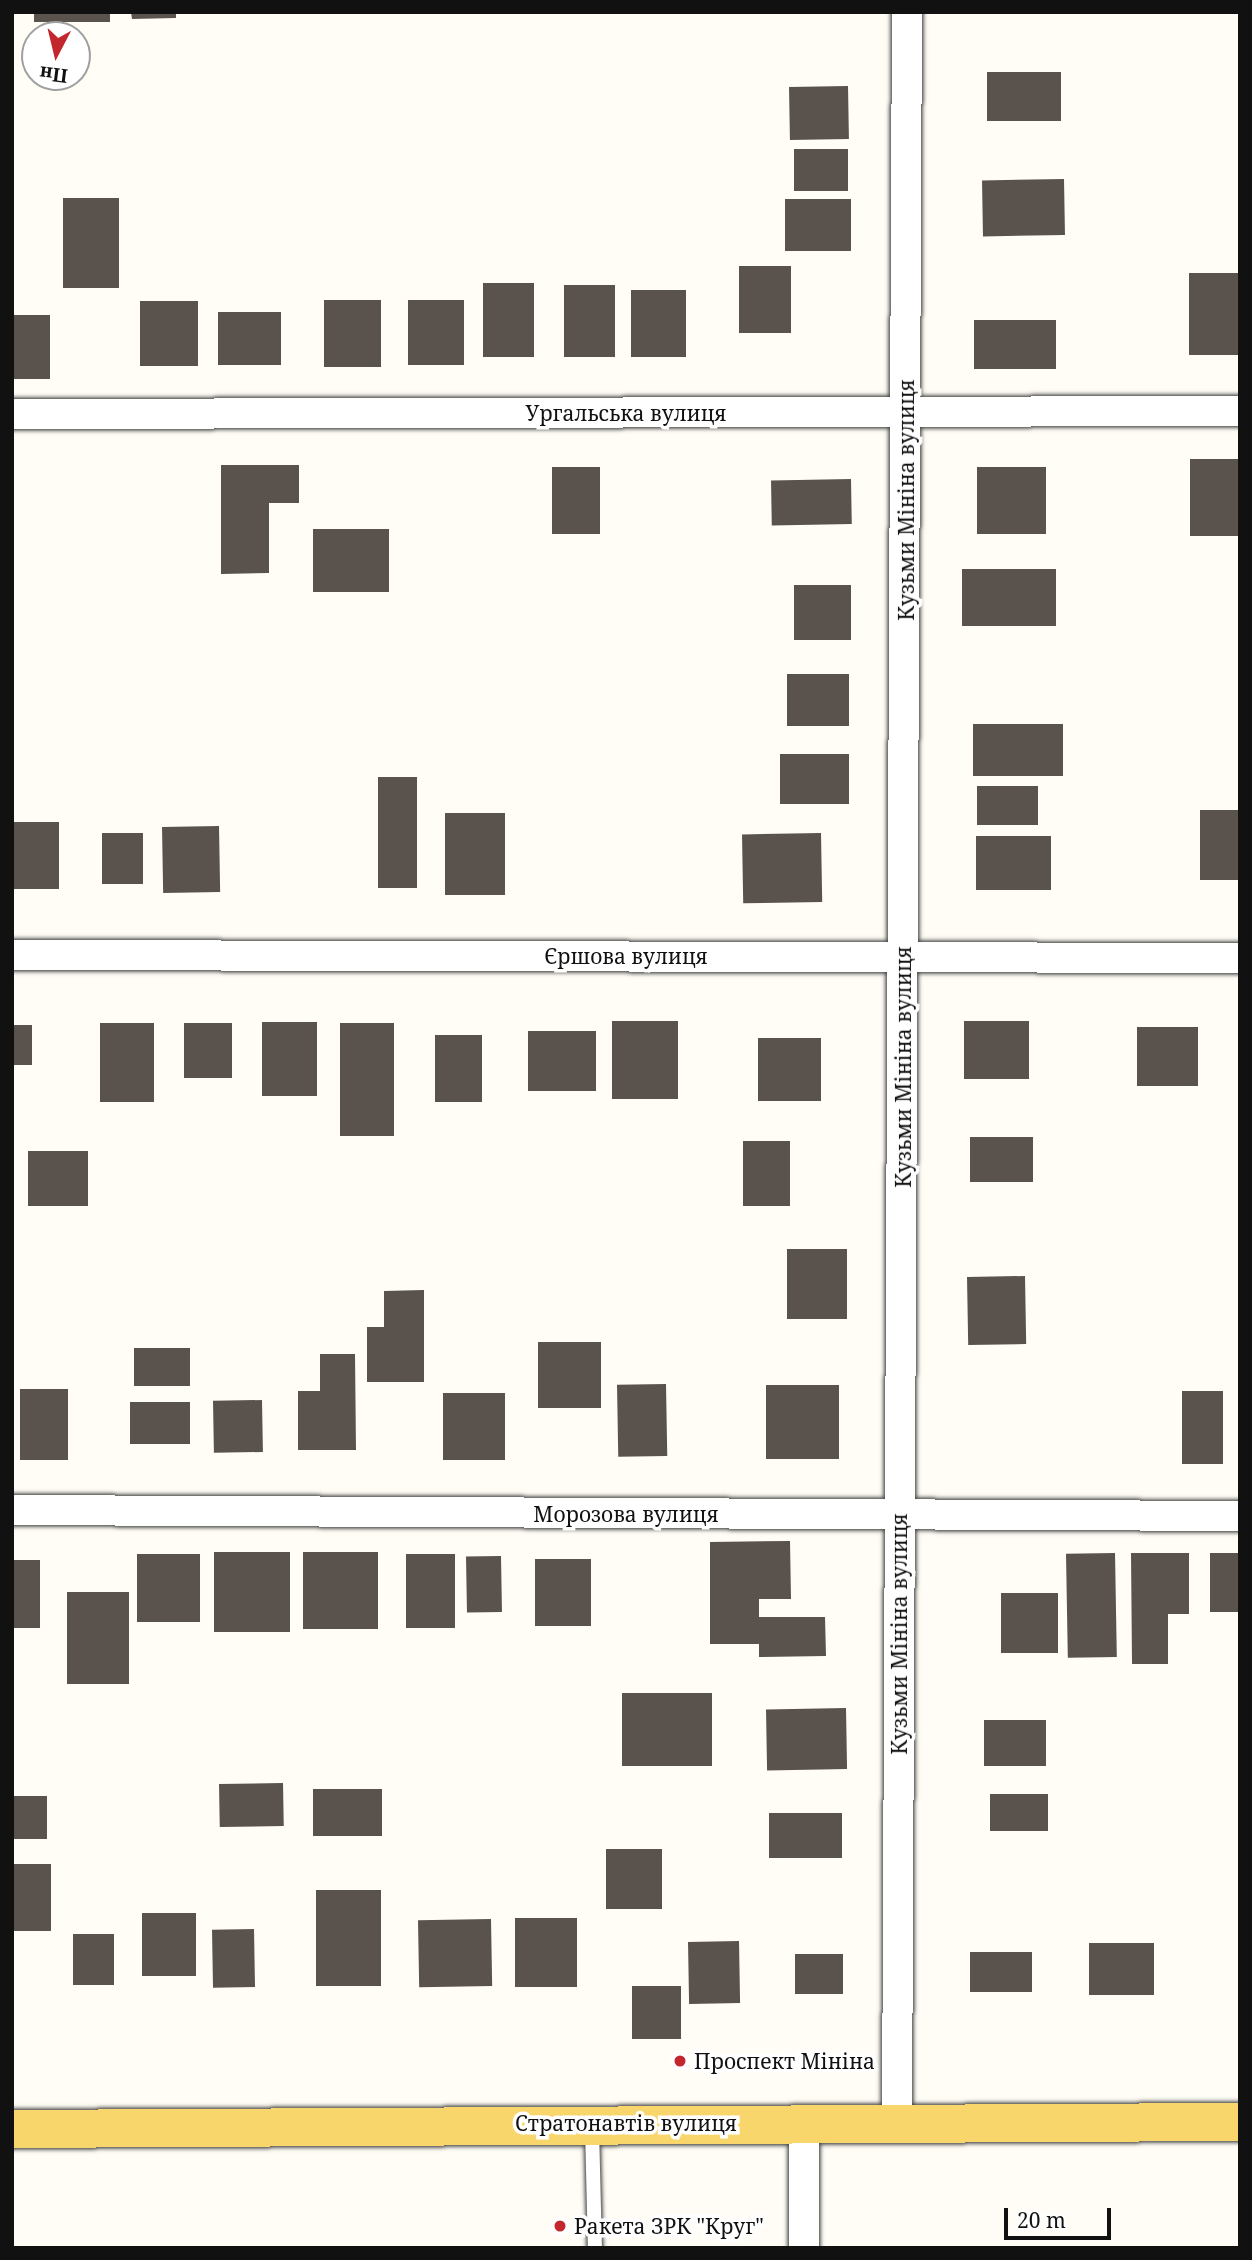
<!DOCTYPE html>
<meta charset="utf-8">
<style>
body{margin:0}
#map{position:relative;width:1252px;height:2260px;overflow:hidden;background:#fffdf5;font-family:"Noto Serif",serif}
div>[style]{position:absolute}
.building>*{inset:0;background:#5a524d;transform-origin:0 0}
.roads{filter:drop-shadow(0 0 2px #444) drop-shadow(0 0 2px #444)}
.service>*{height:14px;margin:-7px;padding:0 7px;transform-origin:7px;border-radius:7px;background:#fff}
.minor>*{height:30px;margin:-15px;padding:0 15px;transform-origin:15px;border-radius:15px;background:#fff}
.primary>*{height:38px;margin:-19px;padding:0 19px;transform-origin:19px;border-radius:19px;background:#f9d66b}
.dots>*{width:19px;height:19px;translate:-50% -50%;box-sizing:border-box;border:4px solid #fff;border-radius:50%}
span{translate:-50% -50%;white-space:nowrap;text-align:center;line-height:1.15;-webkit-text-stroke:7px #fff;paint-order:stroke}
.street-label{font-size:21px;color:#111}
.poi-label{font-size:21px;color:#111}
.left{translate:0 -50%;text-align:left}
.frame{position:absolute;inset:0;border:14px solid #111;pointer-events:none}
.north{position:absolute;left:21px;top:21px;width:70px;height:70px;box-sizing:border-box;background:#fff;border:2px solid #a0a0a0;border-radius:50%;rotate:187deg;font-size:19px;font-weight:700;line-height:28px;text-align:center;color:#111}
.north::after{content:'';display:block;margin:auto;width:24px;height:32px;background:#c4262e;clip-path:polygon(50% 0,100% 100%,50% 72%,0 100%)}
.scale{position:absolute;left:1004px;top:2208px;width:107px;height:32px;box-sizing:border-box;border:4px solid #111;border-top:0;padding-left:9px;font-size:21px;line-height:24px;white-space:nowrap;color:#111;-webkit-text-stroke:5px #fff;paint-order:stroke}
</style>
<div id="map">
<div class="building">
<i style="left:34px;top:12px;width:76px;height:10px"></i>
<i style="clip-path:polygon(131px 12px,176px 12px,176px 18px,132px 19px)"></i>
<i style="left:1061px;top:72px;width:49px;height:74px;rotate:90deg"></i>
<i style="left:848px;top:86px;width:53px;height:59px;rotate:89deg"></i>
<i style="left:794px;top:149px;width:54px;height:42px"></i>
<i style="left:1064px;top:179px;width:56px;height:82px;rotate:89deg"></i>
<i style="left:63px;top:198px;width:56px;height:90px"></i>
<i style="left:785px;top:199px;width:66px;height:52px"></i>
<i style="left:739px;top:266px;width:52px;height:67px"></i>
<i style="left:1189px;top:273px;width:51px;height:82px"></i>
<i style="left:534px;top:283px;width:74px;height:51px;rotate:90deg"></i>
<i style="left:615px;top:285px;width:72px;height:51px;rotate:90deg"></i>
<i style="left:631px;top:290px;width:55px;height:67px"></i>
<i style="left:324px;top:300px;width:57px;height:67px"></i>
<i style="left:464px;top:300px;width:65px;height:56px;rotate:90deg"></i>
<i style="left:198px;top:301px;width:65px;height:58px;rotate:90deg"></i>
<i style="left:218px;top:312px;width:63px;height:53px"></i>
<i style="left:12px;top:315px;width:38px;height:64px"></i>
<i style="left:974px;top:320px;width:82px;height:49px"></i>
<i style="left:1190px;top:459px;width:50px;height:77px"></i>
<i style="clip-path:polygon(221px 465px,299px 465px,299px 503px,269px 503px,269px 573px,221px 574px)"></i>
<i style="left:600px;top:467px;width:67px;height:48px;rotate:90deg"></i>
<i style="left:977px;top:467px;width:69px;height:67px"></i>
<i style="left:851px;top:479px;width:45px;height:80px;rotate:89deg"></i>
<i style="left:389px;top:529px;width:63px;height:76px;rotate:90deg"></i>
<i style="left:962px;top:569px;width:94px;height:57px"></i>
<i style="left:851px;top:585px;width:55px;height:57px;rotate:90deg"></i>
<i style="left:787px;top:674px;width:62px;height:52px"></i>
<i style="left:1063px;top:724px;width:52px;height:90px;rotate:90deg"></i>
<i style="left:849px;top:754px;width:50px;height:69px;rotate:90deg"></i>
<i style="left:378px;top:777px;width:39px;height:111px"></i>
<i style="left:977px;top:786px;width:61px;height:39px"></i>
<i style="left:1200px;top:810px;width:40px;height:70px"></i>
<i style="left:445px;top:813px;width:60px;height:82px"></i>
<i style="left:12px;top:822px;width:47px;height:67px"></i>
<i style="left:219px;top:826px;width:66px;height:57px;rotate:89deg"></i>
<i style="left:102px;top:833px;width:41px;height:51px"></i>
<i style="left:821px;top:833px;width:69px;height:79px;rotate:89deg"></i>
<i style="left:976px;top:836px;width:75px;height:54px"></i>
<i style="left:612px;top:1021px;width:66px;height:78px"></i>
<i style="left:964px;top:1021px;width:65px;height:58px"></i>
<i style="left:262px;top:1022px;width:55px;height:74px"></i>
<i style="left:154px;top:1023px;width:79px;height:54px;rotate:90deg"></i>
<i style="left:184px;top:1023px;width:48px;height:55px"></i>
<i style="left:394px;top:1023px;width:113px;height:54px;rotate:90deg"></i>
<i style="left:32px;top:1025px;width:40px;height:20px;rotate:90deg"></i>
<i style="left:1137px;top:1027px;width:61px;height:59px"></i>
<i style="left:596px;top:1031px;width:60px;height:68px;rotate:90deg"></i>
<i style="left:435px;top:1035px;width:47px;height:67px"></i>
<i style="left:821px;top:1038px;width:63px;height:63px;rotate:90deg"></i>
<i style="left:1033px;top:1137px;width:45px;height:63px;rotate:90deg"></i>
<i style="left:743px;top:1141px;width:47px;height:65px"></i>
<i style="left:28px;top:1151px;width:60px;height:55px"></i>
<i style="left:787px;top:1249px;width:60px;height:70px"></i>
<i style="left:1025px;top:1276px;width:68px;height:58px;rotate:89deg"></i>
<i style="clip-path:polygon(424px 1290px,424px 1382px,367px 1382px,367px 1327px,384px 1327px,384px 1291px)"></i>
<i style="left:538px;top:1342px;width:63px;height:66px"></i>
<i style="left:134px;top:1348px;width:56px;height:38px"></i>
<i style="clip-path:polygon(320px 1354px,355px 1354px,356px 1450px,298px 1450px,298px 1391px,320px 1391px)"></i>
<i style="left:666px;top:1384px;width:72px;height:49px;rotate:89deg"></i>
<i style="left:766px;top:1385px;width:73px;height:74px"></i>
<i style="left:20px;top:1389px;width:48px;height:71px"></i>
<i style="left:1182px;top:1391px;width:41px;height:73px"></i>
<i style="left:505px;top:1393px;width:67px;height:62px;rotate:90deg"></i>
<i style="left:262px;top:1400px;width:52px;height:49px;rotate:89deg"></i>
<i style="left:190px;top:1402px;width:42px;height:60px;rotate:90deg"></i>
<i style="clip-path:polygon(790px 1541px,791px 1599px,759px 1599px,759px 1617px,825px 1617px,826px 1656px,759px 1657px,759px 1644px,710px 1644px,710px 1542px)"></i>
<i style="left:214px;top:1552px;width:76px;height:80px"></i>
<i style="left:378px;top:1552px;width:77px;height:75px;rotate:90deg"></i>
<i style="left:1115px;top:1553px;width:104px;height:49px;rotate:89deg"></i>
<i style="clip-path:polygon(1131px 1553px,1189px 1553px,1189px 1614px,1168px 1614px,1168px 1664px,1132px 1664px)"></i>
<i style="left:1210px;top:1553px;width:30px;height:59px"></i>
<i style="left:137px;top:1554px;width:63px;height:68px"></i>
<i style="left:406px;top:1554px;width:49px;height:74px"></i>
<i style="left:501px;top:1556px;width:56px;height:35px;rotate:89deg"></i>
<i style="left:535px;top:1559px;width:56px;height:67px"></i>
<i style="left:12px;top:1560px;width:28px;height:68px"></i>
<i style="left:129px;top:1592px;width:92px;height:62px;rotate:90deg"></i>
<i style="left:1001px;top:1593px;width:57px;height:60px"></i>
<i style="left:712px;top:1693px;width:73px;height:90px;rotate:90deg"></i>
<i style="left:846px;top:1708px;width:61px;height:80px;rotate:89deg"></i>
<i style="left:984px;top:1720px;width:62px;height:46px"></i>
<i style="left:283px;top:1783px;width:43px;height:64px;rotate:89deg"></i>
<i style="left:313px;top:1789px;width:69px;height:47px"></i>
<i style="left:990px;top:1794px;width:58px;height:37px"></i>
<i style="left:47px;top:1796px;width:43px;height:35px;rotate:90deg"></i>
<i style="left:769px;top:1813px;width:73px;height:45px"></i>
<i style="left:606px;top:1849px;width:56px;height:60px"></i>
<i style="left:12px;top:1864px;width:39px;height:67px"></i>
<i style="left:316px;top:1890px;width:65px;height:96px"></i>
<i style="left:142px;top:1913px;width:54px;height:63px"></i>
<i style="left:577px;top:1918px;width:69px;height:62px;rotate:90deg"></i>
<i style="left:491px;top:1919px;width:67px;height:73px;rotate:89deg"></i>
<i style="left:254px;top:1929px;width:58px;height:42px;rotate:89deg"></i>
<i style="left:73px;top:1934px;width:41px;height:51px"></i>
<i style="left:739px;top:1941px;width:62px;height:51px;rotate:89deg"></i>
<i style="left:1154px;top:1943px;width:52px;height:65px;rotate:90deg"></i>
<i style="left:970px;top:1952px;width:62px;height:40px"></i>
<i style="left:843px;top:1954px;width:40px;height:48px;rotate:90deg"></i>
<i style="left:632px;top:1986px;width:49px;height:53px"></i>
</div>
<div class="roads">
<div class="service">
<i style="left:592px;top:2128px;width:120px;rotate:88.6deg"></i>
</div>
<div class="minor">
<i style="left:12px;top:414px;width:1228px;rotate:-0.14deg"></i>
<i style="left:12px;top:955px;width:1228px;rotate:0.14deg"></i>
<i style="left:12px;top:1510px;width:1228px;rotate:0.28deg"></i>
<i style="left:804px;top:2122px;width:126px;rotate:90deg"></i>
<i style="left:897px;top:2123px;width:2111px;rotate:-89.73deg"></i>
</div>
<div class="primary">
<i style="left:12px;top:2129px;width:1228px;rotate:-0.33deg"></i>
</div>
</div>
<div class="dots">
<i style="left:680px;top:2061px;background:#c4262e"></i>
<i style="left:560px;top:2226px;background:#c4262e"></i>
</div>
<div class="street-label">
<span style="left:626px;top:413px">Ургальська вулиця</span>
<span style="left:906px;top:500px;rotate:-90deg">Кузьми Мініна вулиця</span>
<span style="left:626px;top:956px">Єршова вулиця</span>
<span style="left:903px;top:1067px;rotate:-90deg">Кузьми Мініна вулиця</span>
<span style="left:626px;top:1514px">Морозова вулиця</span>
<span style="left:899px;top:1634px;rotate:-90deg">Кузьми Мініна вулиця</span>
<span style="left:626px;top:2123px">Стратонавтів вулиця</span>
</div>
<div class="poi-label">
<span class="left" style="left:694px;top:2061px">Проспект Мініна</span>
<span class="left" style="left:574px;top:2226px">Ракета ЗРК "Круг"</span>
</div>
<div class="frame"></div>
<div class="north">Пн</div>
<div class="scale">20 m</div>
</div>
